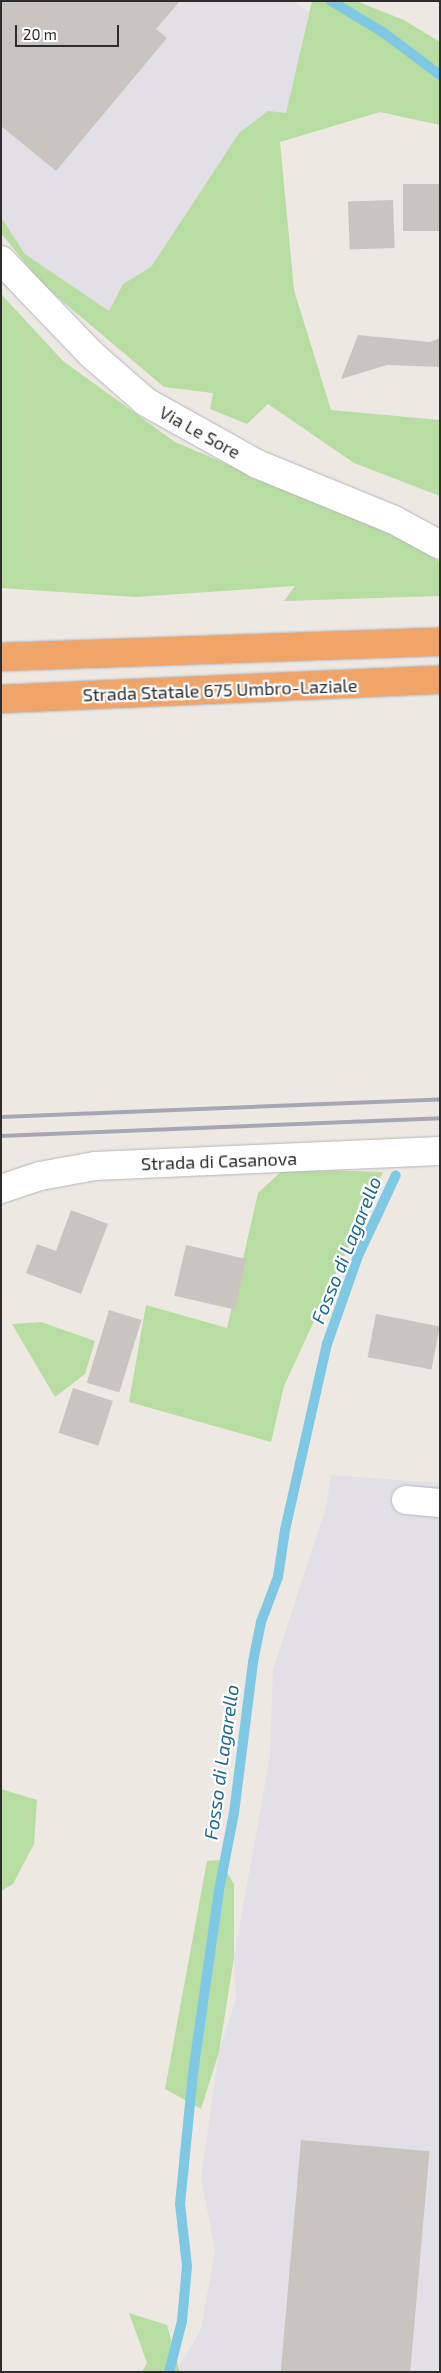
<!DOCTYPE html>
<style>
body{margin:0}
#map{position:relative;width:441px;height:2373px;overflow:hidden;background:#ede8e1;font-family:"Exo 2",sans-serif}
div>[style]{position:absolute}
.industrial>*{inset:0;background:#e2e0e6}
.green>*{inset:0;background:#b7dda3}
.stream>*{height:10px;margin:-5px;padding:0 5px;transform-origin:5px;border-radius:5px;background:#7fc8e3}
.building>*{inset:0;background:#c9c4c0;transform-origin:0 0}
.roads{filter:drop-shadow(0 0 1px #b4b6bf) drop-shadow(0 0 1px #b4b6bf)}
.minor>*{height:28px;margin:-14px;padding:0 14px;transform-origin:14px;border-radius:14px;background:#fff}
.highway>*{height:28px;margin:-14px;padding:0 14px;transform-origin:14px;border-radius:14px;background:#efa46a}
.rail>*{height:4px;margin:-2px;padding:0 2px;transform-origin:2px;border-radius:2px;background:#a4a6b5}
span{translate:-50% -50%;white-space:nowrap;text-align:center;line-height:1.15;-webkit-text-stroke:4.5px #fff;paint-order:stroke}
.street-label{font-size:18px;color:#2d2d2d}
.water-label{font-size:19px;color:#1b6892;font-style:italic}
.frame{position:absolute;inset:0;border:2px solid #2d2d2d;pointer-events:none}
.scale{position:absolute;left:15px;top:25px;width:104px;height:22px;box-sizing:border-box;border:2px solid #2d2d2d;border-top:0;padding-left:6px;font-size:15px;line-height:18px;white-space:nowrap;color:#2d2d2d;-webkit-text-stroke:4px #fff;paint-order:stroke}
</style>
<div id="map">
<div class="industrial">
<i style="clip-path:polygon(1px 1px,294px 1px,309px 13px,286px 114px,239px 133px,151px 267px,123px 284px,109px 311px,25px 254px,1px 217px)"></i>
<i style="clip-path:polygon(331px 1475px,440px 1483px,440px 2372px,180px 2372px,180px 2365px,201px 2329px,215px 2250px,201px 2178px,219px 2052px,236px 1998px,234px 1957px,270px 1756px,273px 1669px,326px 1507px)"></i>
</div>
<div class="green">
<i style="clip-path:polygon(312px 1px,356px 1px,404px 20px,440px 42px,440px 125px,380px 112px,280px 142px,294px 290px,331px 410px,440px 420px,440px 496px,354px 463px,268px 404px,247px 424px,210px 409px,213px 393px,164px 387px,42px 284px,1px 233px,1px 217px,25px 254px,109px 311px,123px 284px,151px 267px,239px 133px,268px 111px,286px 113px)"></i>
<i style="clip-path:polygon(1px 294px,63px 361px,175px 442px,278px 486px,349px 509px,440px 562px,440px 596px,284px 601px,295px 586px,135px 597px,1px 588px)"></i>
<i style="clip-path:polygon(284px 1169px,383px 1172px,284px 1386px,271px 1442px,129px 1402px,146px 1305px,227px 1328px,258px 1193px)"></i>
<i style="clip-path:polygon(41px 1322px,95px 1341px,85px 1374px,55px 1397px,12px 1324px)"></i>
<i style="clip-path:polygon(1px 1789px,37px 1800px,34px 1844px,13px 1884px,1px 1891px)"></i>
<i style="clip-path:polygon(219px 1860px,234px 1884px,234px 1957px,219px 2052px,201px 2109px,165px 2089px,207px 1861px)"></i>
<i style="clip-path:polygon(129px 2313px,167px 2325px,180px 2372px,142px 2372px,147px 2363px)"></i>
</div>
<div class="stream">
<i style="left:331px;top:1px;width:62px;rotate:31.1deg"></i>
<i style="left:384px;top:33px;width:70px;rotate:36.9deg"></i>
<i style="left:169px;top:2372px;width:53px;rotate:-75.7deg"></i>
<i style="left:182px;top:2321px;width:55px;rotate:-84.8deg"></i>
<i style="left:187px;top:2266px;width:62px;rotate:-96.4deg"></i>
<i style="left:180px;top:2204px;width:132px;rotate:-84.3deg"></i>
<i style="left:193px;top:2073px;width:185px;rotate:-81.9deg"></i>
<i style="left:219px;top:1890px;width:78px;rotate:-79deg"></i>
<i style="left:234px;top:1813px;width:152px;rotate:-82.8deg"></i>
<i style="left:253px;top:1662px;width:41px;rotate:-78.7deg"></i>
<i style="left:261px;top:1622px;width:48px;rotate:-69.3deg"></i>
<i style="left:278px;top:1577px;width:48px;rotate:-81.5deg"></i>
<i style="left:285px;top:1530px;width:191px;rotate:-77.3deg"></i>
<i style="left:327px;top:1344px;width:93px;rotate:-70.6deg"></i>
<i style="left:358px;top:1256px;width:89px;rotate:-64.9deg"></i>
</div>
<div class="building">
<i style="clip-path:polygon(1px 1px,180px 1px,156px 29px,167px 38px,56px 171px,1px 126px)"></i>
<i style="left:440px;top:184px;width:47px;height:37px;rotate:90deg"></i>
<i style="left:393px;top:200px;width:48px;height:45px;rotate:88deg"></i>
<i style="clip-path:polygon(358px 335px,430px 342px,440px 338px,440px 367px,387px 365px,341px 379px)"></i>
<i style="clip-path:polygon(71px 1210px,108px 1224px,81px 1294px,26px 1273px,37px 1244px,56px 1251px)"></i>
<i style="left:186px;top:1245px;width:62px;height:52px;rotate:13deg"></i>
<i style="left:109px;top:1310px;width:34px;height:76px;rotate:17deg"></i>
<i style="left:376px;top:1314px;width:65px;height:44px;rotate:11deg"></i>
<i style="left:73px;top:1388px;width:42px;height:47px;rotate:18deg"></i>
<i style="left:301px;top:2140px;width:129px;height:233px;rotate:5deg"></i>
</div>
<div class="roads">
<div class="minor">
<i style="left:1px;top:260px;width:130px;rotate:46.2deg"></i>
<i style="left:91px;top:354px;width:73px;rotate:41.1deg"></i>
<i style="left:146px;top:402px;width:127px;rotate:29.2deg"></i>
<i style="left:257px;top:464px;width:148px;rotate:22.2deg"></i>
<i style="left:394px;top:520px;width:52px;rotate:28.5deg"></i>
<i style="left:1px;top:1189px;width:41px;rotate:-18.4deg"></i>
<i style="left:40px;top:1176px;width:56px;rotate:-10.3deg"></i>
<i style="left:95px;top:1166px;width:345px;rotate:-2.5deg"></i>
<i style="left:406px;top:1500px;width:34px;rotate:5deg"></i>
</div>
<div class="highway">
<i style="left:1px;top:657px;width:439px;rotate:-2deg"></i>
<i style="left:1px;top:699px;width:439px;rotate:-2.5deg"></i>
</div>
</div>
<div class="rail">
<i style="left:1px;top:1117px;width:439px;rotate:-2.3deg"></i>
<i style="left:1px;top:1136px;width:439px;rotate:-2.3deg"></i>
</div>
<div class="street-label">
<span style="left:200px;top:432px;rotate:29deg">Via Le Sore</span>
<span style="left:220px;top:690px;rotate:-2deg">Strada Statale 675 Umbro-Laziale</span>
<span style="left:219px;top:1161px;rotate:-2deg">Strada di Casanova</span>
</div>
<div class="water-label">
<span style="left:346px;top:1250px;rotate:-68deg">Fosso di Lagarello</span>
<span style="left:221px;top:1762px;rotate:-82deg">Fosso di Lagarello</span>
</div>
<div class="frame"></div>
<div class="scale">20 m</div>
</div>
